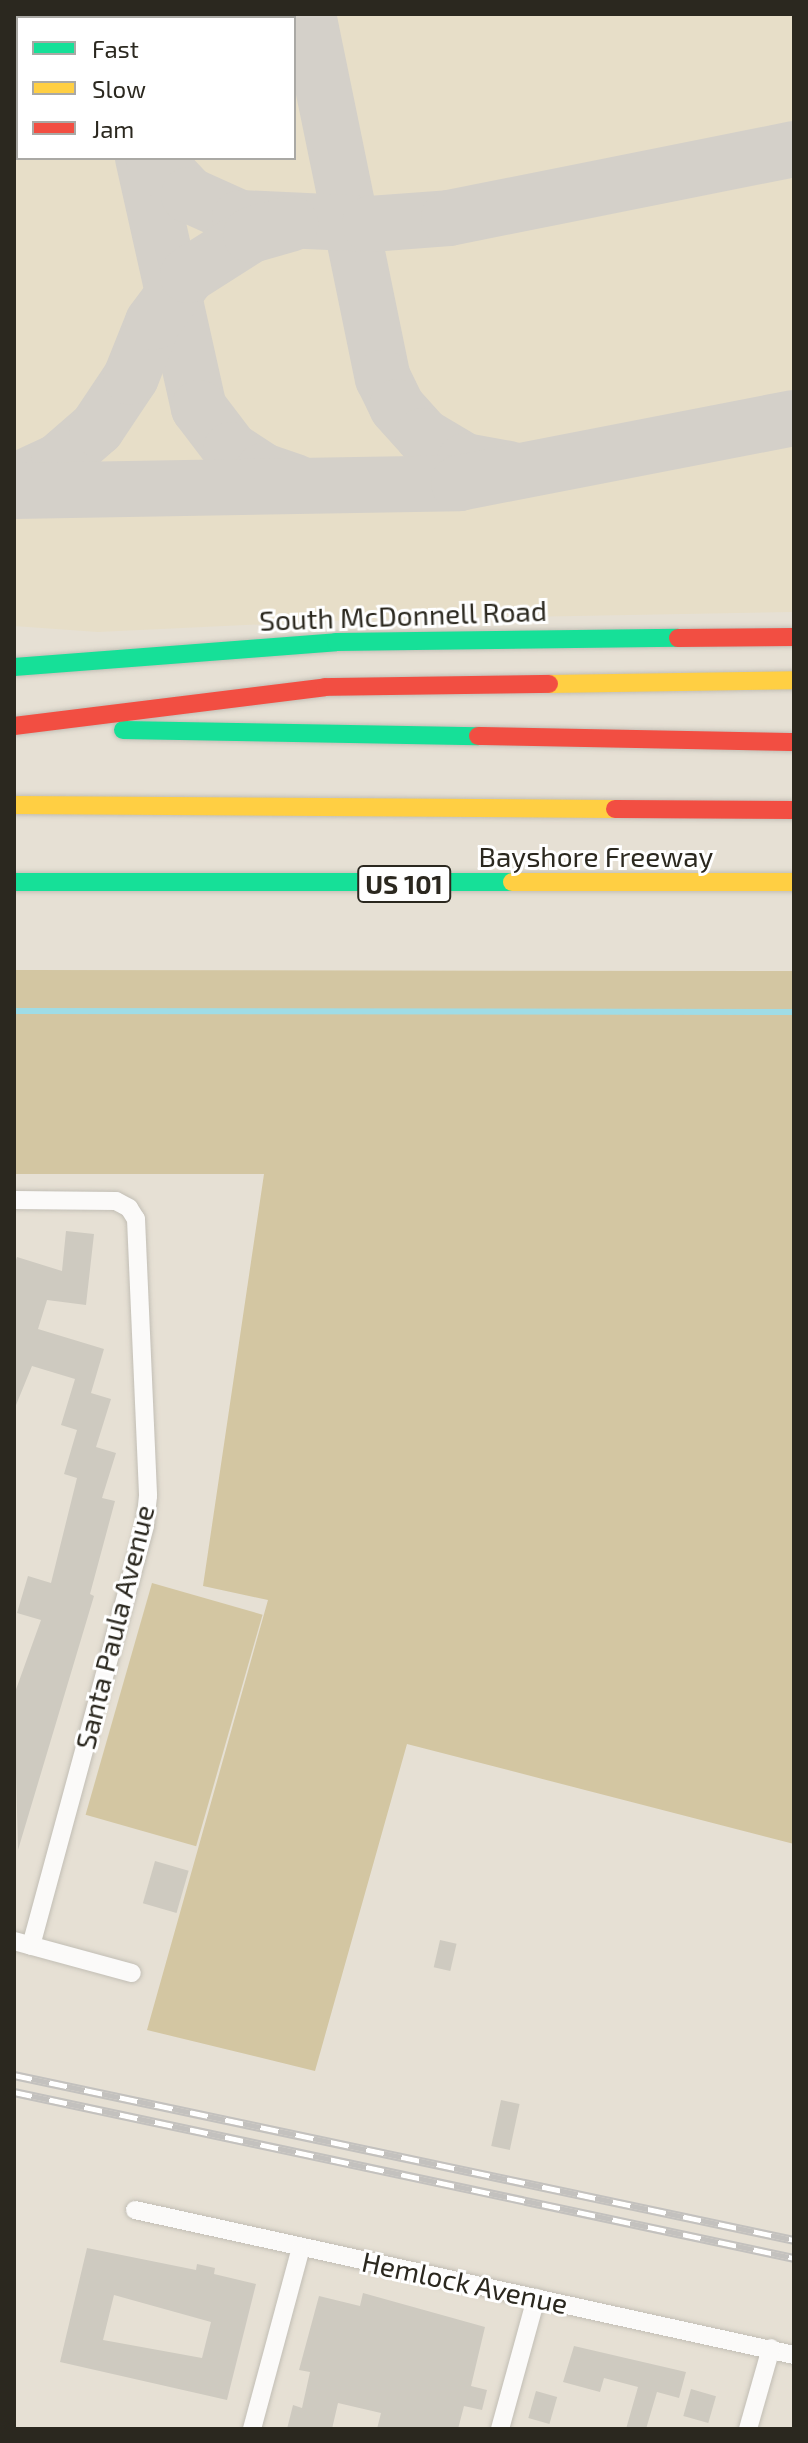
<!DOCTYPE html>
<style>
body{margin:0}
#map{position:relative;width:808px;height:2443px;overflow:hidden;background:#e6e0d4;font-family:"Exo 2",sans-serif}
div>[style]{position:absolute}
.built>*{inset:0;background:#e7dec8}
.green>*{inset:0;background:#d3c6a2;transform-origin:0 0}
.stream>*{height:6px;margin:-3px;padding:0 3px;transform-origin:3px;border-radius:3px;background:#9fdce6}
.taxiway>*{height:56px;margin:-28px;padding:0 28px;transform-origin:28px;border-radius:28px;background:#d4d0c9}
.building>*{inset:0;background:#cecac0;transform-origin:0 0}
.roads{filter:drop-shadow(0 0 2px #c2beb5) drop-shadow(0 0 2px #c2beb5)}
.street>*{height:18px;margin:-9px;padding:0 9px;transform-origin:9px;border-radius:9px;background:#fbfaf9}
.fast>*{height:18px;margin:-9px;padding:0 9px;transform-origin:9px;border-radius:9px;background:#16e098}
.slow>*{height:18px;margin:-9px;padding:0 9px;transform-origin:9px;border-radius:9px;background:#ffcf43}
.jam>*{height:18px;margin:-9px;padding:0 9px;transform-origin:9px;border-radius:9px;background:#f24e42}
.rail>*{height:9px;margin-top:-4.5px;transform-origin:0;background:repeating-linear-gradient(90deg,#fff 0 18px,#c3c1be 0 36px);box-sizing:border-box;border-block:2px solid #c3c1be}
span{translate:-50% -50%;white-space:nowrap;text-align:center;line-height:1.15;-webkit-text-stroke:6px #fff;paint-order:stroke}
.shield-label span{padding:2px 6px;background:#fff;border:2px solid;border-radius:6px;-webkit-text-stroke-width:0}
.shield-label{font-size:26px;color:#2b281f;font-weight:700}
.street-label{font-size:28px;color:#2b281f}
.frame{position:absolute;inset:0;border:16px solid #2b281f;pointer-events:none}
.legend{position:absolute;left:16px;top:16px;width:280px;height:144px;box-sizing:border-box;background:#fff;border:2px solid #aaa9a5;margin:0;padding:10px 14px;list-style:none;font-size:24px;color:#2b281f}
.legend li{display:flex;align-items:center;gap:16px;height:40px}
.legend b{width:40px;border:2px solid #aaa9a5}
</style>
<div id="map">
<div class="built">
<i style="clip-path:polygon(evenodd,14px 14px,794px 14px,794px 612px,355px 620px,98px 632px,14px 626px,14px 14px,18px 18px,294px 18px,294px 158px,18px 158px,18px 18px)"></i>
</div>
<div class="green">
<i style="clip-path:polygon(14px 970px,794px 971px,794px 1844px,407px 1744px,315px 2071px,147px 2030px,268px 1600px,203px 1586px,264px 1174px,14px 1174px)"></i>
<i style="left:152px;top:1583px;width:115px;height:241px;rotate:16deg"></i>
</div>
<div class="stream">
<i style="left:14px;top:1011px;width:780px;rotate:0.07deg"></i>
</div>
<div class="taxiway">
<i style="left:151px;top:14px;width:4px;rotate:90deg"></i>
<i style="left:308px;top:14px;width:372px;rotate:78.4deg"></i>
<i style="left:383px;top:378px;width:32px;rotate:64deg"></i>
<i style="left:397px;top:407px;width:39px;rotate:48deg"></i>
<i style="left:423px;top:436px;width:49px;rotate:30.8deg"></i>
<i style="left:465px;top:461px;width:45px;rotate:10.3deg"></i>
<i style="left:143px;top:158px;width:256px;rotate:77.4deg"></i>
<i style="left:199px;top:408px;width:53px;rotate:52.7deg"></i>
<i style="left:231px;top:450px;width:38px;rotate:33deg"></i>
<i style="left:263px;top:471px;width:34px;rotate:19deg"></i>
<i style="left:154px;top:158px;width:51px;rotate:46.6deg"></i>
<i style="left:189px;top:195px;width:56px;rotate:24.3deg"></i>
<i style="left:240px;top:218px;width:130px;rotate:2.6deg"></i>
<i style="left:370px;top:224px;width:79px;rotate:-4.3deg"></i>
<i style="left:449px;top:218px;width:352px;rotate:-11.3deg"></i>
<i style="left:14px;top:482px;width:50px;rotate:-25deg"></i>
<i style="left:59px;top:461px;width:50px;rotate:-41deg"></i>
<i style="left:97px;top:428px;width:61px;rotate:-56.3deg"></i>
<i style="left:131px;top:377px;width:59px;rotate:-68.2deg"></i>
<i style="left:153px;top:322px;width:59px;rotate:-53.3deg"></i>
<i style="left:188px;top:275px;width:75px;rotate:-32.4deg"></i>
<i style="left:251px;top:235px;width:41px;rotate:-15.8deg"></i>
<i style="left:14px;top:491px;width:445px;rotate:-1deg"></i>
<i style="left:459px;top:483px;width:341px;rotate:-11deg"></i>
</div>
<div class="building">
<i style="clip-path:polygon(66px 1231px,94px 1234px,86px 1305px,47px 1300px,38px 1329px,104px 1349px,91px 1393px,111px 1399px,96px 1447px,116px 1453px,102px 1498px,115px 1501px,90px 1594px,94px 1596px,18px 1850px,14px 1695px,41px 1620px,17px 1613px,28px 1576px,51px 1583px,77px 1478px,64px 1474px,77px 1430px,61px 1425px,75px 1379px,32px 1366px,14px 1410px,14px 1266px,17px 1257px,62px 1271px)"></i>
<i style="left:155px;top:1861px;width:35px;height:44px;rotate:16deg"></i>
<i style="left:440px;top:1940px;width:17px;height:28px;rotate:13deg"></i>
<i style="left:501px;top:2100px;width:19px;height:47px;rotate:12deg"></i>
<i style="clip-path:polygon(evenodd,87px 2248px,196px 2270px,197px 2264px,215px 2268px,214px 2274px,256px 2284px,227px 2400px,60px 2362px,87px 2248px,114px 2295px,211px 2322px,202px 2358px,103px 2340px,114px 2295px)"></i>
<i style="clip-path:polygon(363px 2293px,485px 2327px,471px 2386px,487px 2390px,482px 2410px,464px 2406px,458px 2429px,377px 2429px,381px 2413px,338px 2403px,332px 2429px,287px 2429px,293px 2405px,302px 2408px,310px 2372px,299px 2370px,319px 2296px,360px 2306px)"></i>
<i style="clip-path:polygon(574px 2346px,686px 2372px,679px 2398px,657px 2392px,646px 2429px,626px 2429px,638px 2387px,604px 2378px,600px 2392px,563px 2382px)"></i>
<i style="left:691px;top:2389px;width:26px;height:28px;rotate:16deg"></i>
<i style="left:536px;top:2391px;width:22px;height:28px;rotate:16deg"></i>
</div>
<div class="roads">
<div class="street">
<i style="left:14px;top:1200px;width:102px;rotate:0.6deg"></i>
<i style="left:116px;top:1201px;width:15px;rotate:28deg"></i>
<i style="left:129px;top:1208px;width:13px;rotate:58deg"></i>
<i style="left:136px;top:1219px;width:277px;rotate:87.5deg"></i>
<i style="left:148px;top:1496px;width:30px;rotate:96deg"></i>
<i style="left:145px;top:1526px;width:435px;rotate:105.2deg"></i>
<i style="left:14px;top:1941px;width:122px;rotate:15.2deg"></i>
<i style="left:135px;top:2210px;width:675px;rotate:12.41deg"></i>
<i style="left:252px;top:2429px;width:188px;rotate:-74.9deg"></i>
<i style="left:500px;top:2429px;width:136px;rotate:-74.6deg"></i>
<i style="left:748px;top:2429px;width:84px;rotate:-74.1deg"></i>
</div>
<div class="fast">
<i style="left:14px;top:667px;width:323px;rotate:-4.4deg"></i>
<i style="left:336px;top:642px;width:342px;rotate:-0.7deg"></i>
<i style="left:123px;top:730px;width:355px;rotate:1deg"></i>
<i style="left:14px;top:882px;width:498px"></i>
</div>
<div class="slow">
<i style="left:549px;top:684px;width:245px;rotate:-0.9deg"></i>
<i style="left:14px;top:805px;width:601px;rotate:0.38deg"></i>
<i style="left:512px;top:882px;width:282px"></i>
</div>
<div class="jam">
<i style="left:678px;top:638px;width:116px;rotate:-0.5deg"></i>
<i style="left:14px;top:726px;width:313px;rotate:-7.1deg"></i>
<i style="left:325px;top:687px;width:224px;rotate:-0.8deg"></i>
<i style="left:478px;top:736px;width:316px;rotate:1.1deg"></i>
<i style="left:615px;top:809px;width:179px;rotate:0.3deg"></i>
</div>
</div>
<div class="rail">
<i style="left:14px;top:2075px;width:797px;rotate:11.94deg"></i>
<i style="left:14px;top:2092px;width:797px;rotate:12.01deg"></i>
</div>
<div class="shield-label">
<span style="left:404px;top:884px">US 101</span>
</div>
<div class="street-label">
<span style="left:403px;top:615px;rotate:-2deg">South McDonnell Road</span>
<span style="left:596px;top:856px">Bayshore Freeway</span>
<span style="left:114px;top:1627px;rotate:-76deg">Santa Paula Avenue</span>
<span style="left:465px;top:2282px;rotate:12deg">Hemlock Avenue</span>
</div>
<div class="frame"></div>
<ul class="legend">
<li><b style="height:10px;background:#16e098"></b>Fast</li>
<li><b style="height:10px;background:#ffcf43"></b>Slow</li>
<li><b style="height:10px;background:#f24e42"></b>Jam</li>
</ul>
</div>
